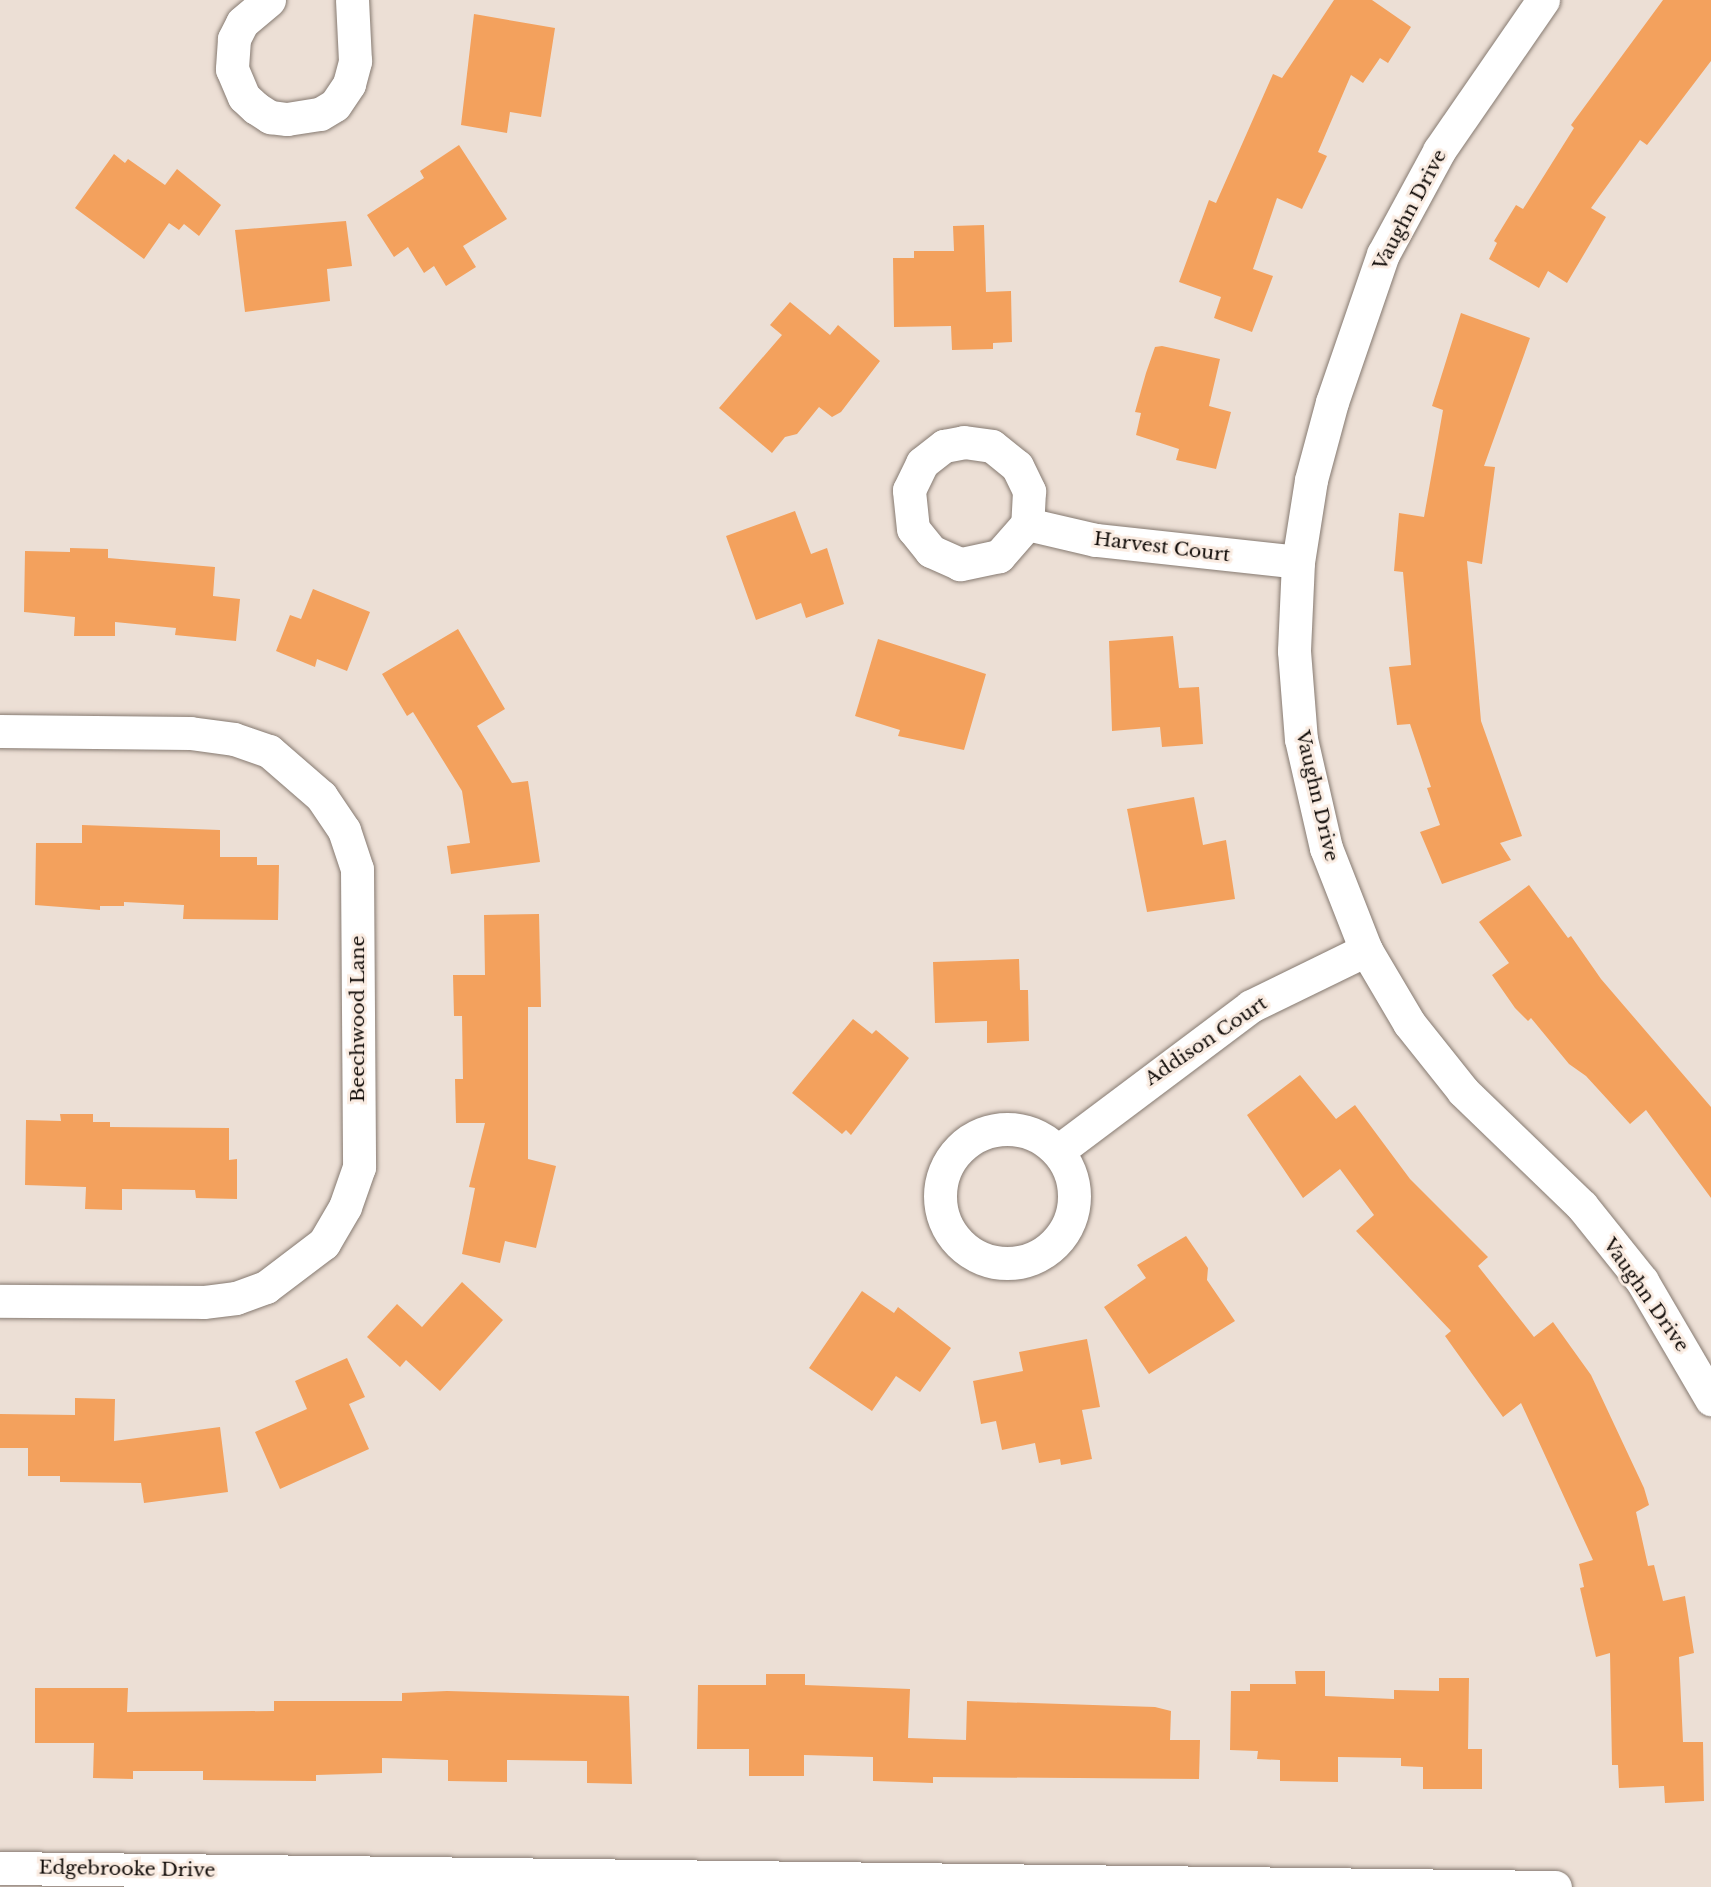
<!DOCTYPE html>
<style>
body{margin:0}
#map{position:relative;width:1711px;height:1887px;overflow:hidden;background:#ecdfd5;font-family:"Libre Baskerville",serif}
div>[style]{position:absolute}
.building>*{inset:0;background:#f3a15d}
.roads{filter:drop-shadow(0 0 2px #867a71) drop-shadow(0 0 2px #867a71)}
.street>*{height:33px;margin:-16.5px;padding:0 16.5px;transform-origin:16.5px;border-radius:16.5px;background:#fff}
.street>.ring{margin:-16.5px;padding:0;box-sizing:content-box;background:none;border:33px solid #fff;border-radius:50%}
span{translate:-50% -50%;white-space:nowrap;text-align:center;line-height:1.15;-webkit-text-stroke:6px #faece2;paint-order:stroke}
.street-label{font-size:19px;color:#110c09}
</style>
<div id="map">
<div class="building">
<i style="clip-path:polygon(1334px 0,1372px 0,1411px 27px,1388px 63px,1380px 58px,1363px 83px,1351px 75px,1318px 152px,1327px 156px,1302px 209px,1277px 198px,1253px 269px,1273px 276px,1252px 332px,1214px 318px,1221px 297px,1179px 282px,1209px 200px,1216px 203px,1273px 74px,1282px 78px)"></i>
<i style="clip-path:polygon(1663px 0,1711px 0,1711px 61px,1651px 140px,1647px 145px,1640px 140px,1591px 208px,1606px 217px,1567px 283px,1548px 271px,1539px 288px,1489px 259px,1497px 243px,1494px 241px,1516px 205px,1523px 209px,1574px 128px,1571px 125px)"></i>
<i style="clip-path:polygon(474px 14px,555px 28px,541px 117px,510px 112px,507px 133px,461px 125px)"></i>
<i style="clip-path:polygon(459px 145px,507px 219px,463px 246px,476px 267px,446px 286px,434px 266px,424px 273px,408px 247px,394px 257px,367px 215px,424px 178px,420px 171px)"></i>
<i style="clip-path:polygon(114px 154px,125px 163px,128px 159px,165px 185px,177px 169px,221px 205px,199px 236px,184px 224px,179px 230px,169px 223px,144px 259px,75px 208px)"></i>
<i style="clip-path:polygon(346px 221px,352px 266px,327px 269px,330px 301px,245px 312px,235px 230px)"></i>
<i style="clip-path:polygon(984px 225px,986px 292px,1011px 291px,1012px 342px,993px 343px,993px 349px,952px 350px,951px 326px,894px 327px,893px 258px,914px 258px,914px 251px,954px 251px,953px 226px)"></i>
<i style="clip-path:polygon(790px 302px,830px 335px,838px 325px,880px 361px,841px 412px,832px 417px,819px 407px,797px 434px,785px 437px,772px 453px,719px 408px,782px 335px,770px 325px)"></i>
<i style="clip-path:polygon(1461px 313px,1530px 338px,1484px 466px,1495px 467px,1482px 564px,1467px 561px,1481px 721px,1522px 836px,1500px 843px,1511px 860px,1442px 884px,1420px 832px,1440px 825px,1427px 788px,1431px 787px,1410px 724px,1397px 725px,1389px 667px,1411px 665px,1403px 572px,1394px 571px,1399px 513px,1424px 517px,1443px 410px,1432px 406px)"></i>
<i style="clip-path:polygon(1162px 346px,1220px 359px,1209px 406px,1231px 412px,1216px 469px,1176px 460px,1179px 449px,1136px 435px,1141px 413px,1135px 412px,1146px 373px,1155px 347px)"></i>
<i style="clip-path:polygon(795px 511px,811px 554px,827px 548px,844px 604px,806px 618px,801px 603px,756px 620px,726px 536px)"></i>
<i style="clip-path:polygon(70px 548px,108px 549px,108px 558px,215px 567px,213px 596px,240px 599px,236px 641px,175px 635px,176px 628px,115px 622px,115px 636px,74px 636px,75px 617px,24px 612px,25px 551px,70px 552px)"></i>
<i style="clip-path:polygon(313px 589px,370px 612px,347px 671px,317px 659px,315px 667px,276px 651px,290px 615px,301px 619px)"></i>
<i style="clip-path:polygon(458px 629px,505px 709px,477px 726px,512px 783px,528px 781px,540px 862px,451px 874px,447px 846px,470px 843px,462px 791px,413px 712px,407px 716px,382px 674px)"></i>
<i style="clip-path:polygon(1173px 636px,1179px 688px,1199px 687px,1203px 744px,1162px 747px,1160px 727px,1112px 731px,1109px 641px)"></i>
<i style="clip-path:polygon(878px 639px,986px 674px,964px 750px,898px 736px,900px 730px,855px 716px)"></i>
<i style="clip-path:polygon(1194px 797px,1203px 845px,1226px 840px,1235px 899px,1147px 912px,1127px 809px)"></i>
<i style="clip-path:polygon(82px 825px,220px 830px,220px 857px,257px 857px,257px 865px,279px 865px,278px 920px,183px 919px,184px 905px,124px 902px,124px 906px,100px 906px,100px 910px,35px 905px,36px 843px,82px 843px)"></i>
<i style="clip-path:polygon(1529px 885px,1568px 938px,1571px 936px,1601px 979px,1711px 1107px,1711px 1198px,1646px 1110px,1630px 1124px,1586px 1076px,1569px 1064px,1531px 1018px,1528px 1021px,1515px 1008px,1492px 975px,1509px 963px,1479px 922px)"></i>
<i style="clip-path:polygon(539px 914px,541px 1007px,528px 1007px,528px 1159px,556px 1166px,536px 1248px,505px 1241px,500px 1263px,462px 1254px,475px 1188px,469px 1187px,485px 1123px,456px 1123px,455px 1079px,463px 1079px,462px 1016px,454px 1016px,453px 975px,485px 975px,484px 915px)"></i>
<i style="clip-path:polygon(1019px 959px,1020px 990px,1028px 990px,1029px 1041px,987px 1043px,987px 1021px,935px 1023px,933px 962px)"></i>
<i style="clip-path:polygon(853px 1019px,872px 1034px,876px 1030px,909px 1058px,851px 1135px,846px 1130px,842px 1134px,792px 1093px)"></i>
<i style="clip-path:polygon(1300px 1075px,1336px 1119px,1355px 1105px,1410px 1179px,1488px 1257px,1478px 1266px,1534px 1337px,1553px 1322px,1591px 1375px,1644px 1488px,1649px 1505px,1636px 1512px,1648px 1566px,1654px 1565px,1663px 1601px,1685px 1596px,1694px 1653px,1679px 1657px,1683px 1742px,1703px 1742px,1704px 1801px,1665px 1803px,1664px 1786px,1619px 1788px,1618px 1765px,1612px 1765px,1610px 1653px,1596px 1657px,1580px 1588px,1584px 1587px,1579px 1564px,1593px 1560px,1521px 1403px,1503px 1417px,1445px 1336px,1451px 1331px,1356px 1231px,1374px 1215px,1340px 1169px,1303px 1198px,1247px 1115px)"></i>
<i style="clip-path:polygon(60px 1114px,93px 1114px,93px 1122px,110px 1122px,110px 1127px,229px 1128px,229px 1160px,237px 1159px,237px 1199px,196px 1198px,195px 1190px,122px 1189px,122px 1210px,85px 1209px,86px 1187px,25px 1185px,26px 1120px,61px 1121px)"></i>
<i style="clip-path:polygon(1186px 1236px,1208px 1268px,1207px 1280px,1235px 1321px,1149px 1374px,1104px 1307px,1146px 1278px,1137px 1265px)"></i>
<i style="clip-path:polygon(462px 1282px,503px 1320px,440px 1391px,406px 1360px,400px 1367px,367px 1337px,397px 1304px,422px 1327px)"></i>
<i style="clip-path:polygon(862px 1291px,894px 1313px,898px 1307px,951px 1348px,920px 1392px,896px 1376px,872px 1411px,809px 1368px)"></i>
<i style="clip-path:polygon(1087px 1339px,1100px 1407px,1082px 1410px,1092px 1459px,1061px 1465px,1060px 1459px,1039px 1463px,1035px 1443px,1002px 1450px,996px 1421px,981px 1424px,973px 1381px,1023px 1371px,1019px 1352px)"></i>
<i style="clip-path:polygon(347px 1358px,365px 1397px,349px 1404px,369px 1449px,280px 1489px,255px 1432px,307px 1409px,295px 1381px)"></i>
<i style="clip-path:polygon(75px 1398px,115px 1399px,114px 1441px,220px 1427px,228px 1492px,144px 1503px,141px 1483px,60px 1482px,60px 1476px,28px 1476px,28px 1448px,0 1448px,0 1414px,75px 1415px)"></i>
<i style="clip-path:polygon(1295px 1671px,1325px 1671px,1325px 1696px,1394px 1699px,1394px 1690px,1439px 1691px,1439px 1678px,1469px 1678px,1468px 1749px,1482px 1749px,1482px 1789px,1423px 1789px,1423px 1767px,1401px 1766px,1401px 1758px,1338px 1757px,1338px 1782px,1280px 1781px,1280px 1760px,1257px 1759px,1258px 1751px,1230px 1750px,1231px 1691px,1250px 1691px,1250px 1684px,1296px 1684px)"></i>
<i style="clip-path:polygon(766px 1674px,805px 1674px,805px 1685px,910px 1689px,908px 1738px,966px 1740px,967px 1701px,1155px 1707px,1171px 1711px,1170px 1740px,1200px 1740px,1199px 1779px,933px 1777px,933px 1783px,873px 1781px,873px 1757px,804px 1755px,804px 1776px,749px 1776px,749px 1749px,697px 1749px,698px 1685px,766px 1685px)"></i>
<i style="clip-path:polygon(35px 1688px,128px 1688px,127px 1712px,274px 1711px,274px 1701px,402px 1701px,402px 1693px,447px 1691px,629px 1696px,632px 1784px,587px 1783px,587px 1761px,507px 1760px,507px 1782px,448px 1781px,448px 1760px,382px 1758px,382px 1773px,316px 1775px,316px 1781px,203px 1780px,203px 1771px,133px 1771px,133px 1779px,93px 1778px,94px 1743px,35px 1743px)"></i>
</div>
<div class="roads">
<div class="street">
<i style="left:269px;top:0;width:35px;rotate:140deg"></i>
<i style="left:242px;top:23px;width:18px;rotate:117deg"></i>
<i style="left:234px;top:39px;width:30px;rotate:94deg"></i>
<i style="left:232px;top:69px;width:30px;rotate:67deg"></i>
<i style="left:244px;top:97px;width:16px;rotate:43deg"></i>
<i style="left:256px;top:108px;width:17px;rotate:33deg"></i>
<i style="left:270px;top:117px;width:17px;rotate:7deg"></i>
<i style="left:287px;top:119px;width:33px;rotate:-9deg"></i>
<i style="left:320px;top:114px;width:17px;rotate:-31deg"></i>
<i style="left:335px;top:105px;width:25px;rotate:-56deg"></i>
<i style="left:349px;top:84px;width:24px;rotate:-75deg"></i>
<i style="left:355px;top:61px;width:61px;rotate:-92.8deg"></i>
<i style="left:1543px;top:0;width:183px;rotate:124.6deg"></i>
<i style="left:1439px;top:151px;width:117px;rotate:118.5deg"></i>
<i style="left:1383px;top:254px;width:157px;rotate:109deg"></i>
<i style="left:1332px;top:402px;width:81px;rotate:105.1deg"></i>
<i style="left:1311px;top:480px;width:83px;rotate:99deg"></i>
<i style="left:1298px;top:562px;width:89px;rotate:92.6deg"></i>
<i style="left:1294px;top:651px;width:88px;rotate:85.5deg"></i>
<i style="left:1301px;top:739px;width:112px;rotate:77.1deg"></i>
<i style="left:1326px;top:848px;width:110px;rotate:68.6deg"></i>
<i style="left:1366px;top:950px;width:85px;rotate:59.5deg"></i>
<i style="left:1409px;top:1023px;width:87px;rotate:51.5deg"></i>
<i style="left:1463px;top:1091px;width:165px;rotate:44deg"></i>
<i style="left:1582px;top:1206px;width:96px;rotate:51.3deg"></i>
<i style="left:1642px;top:1281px;width:137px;rotate:59.7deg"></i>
<i style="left:1027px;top:524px;width:43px;rotate:131.2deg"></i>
<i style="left:999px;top:556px;width:40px;rotate:168deg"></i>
<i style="left:960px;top:564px;width:32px;rotate:-156deg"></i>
<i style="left:931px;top:551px;width:28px;rotate:-129deg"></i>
<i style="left:913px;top:529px;width:39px;rotate:-96deg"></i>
<i style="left:909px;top:490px;width:30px;rotate:-64deg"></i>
<i style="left:922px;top:463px;width:28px;rotate:-38deg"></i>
<i style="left:944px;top:446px;width:20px;rotate:-11deg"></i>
<i style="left:964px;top:442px;width:28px;rotate:8deg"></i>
<i style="left:992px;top:446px;width:32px;rotate:39deg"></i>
<i style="left:1017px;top:466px;width:28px;rotate:64deg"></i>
<i style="left:1029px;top:491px;width:33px;rotate:93deg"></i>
<i style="left:1027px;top:524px;width:71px;rotate:13.1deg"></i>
<i style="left:1096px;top:540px;width:203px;rotate:6.2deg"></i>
<i style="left:0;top:731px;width:190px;rotate:0.6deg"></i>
<i style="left:190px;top:733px;width:44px;rotate:7.8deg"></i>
<i style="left:234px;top:739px;width:37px;rotate:19deg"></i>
<i style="left:269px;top:751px;width:69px;rotate:40.9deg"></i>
<i style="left:321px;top:796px;width:41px;rotate:55.9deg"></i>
<i style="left:344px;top:830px;width:41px;rotate:71.6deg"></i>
<i style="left:357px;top:869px;width:298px;rotate:89.6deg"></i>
<i style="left:359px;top:1167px;width:42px;rotate:109.3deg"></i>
<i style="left:345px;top:1207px;width:42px;rotate:120.3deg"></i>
<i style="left:324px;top:1243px;width:73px;rotate:142.8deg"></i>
<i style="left:266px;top:1287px;width:32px;rotate:160deg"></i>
<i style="left:236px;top:1298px;width:33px;rotate:173deg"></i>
<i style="left:203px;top:1302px;width:203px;rotate:-179.7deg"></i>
<i class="ring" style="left:940px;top:1129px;width:101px;height:101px"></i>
<i style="left:1058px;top:1151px;width:241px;rotate:-36.9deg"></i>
<i style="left:1251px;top:1006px;width:128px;rotate:-26deg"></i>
<i style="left:0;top:1868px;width:1555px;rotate:0.7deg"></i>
</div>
</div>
<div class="street-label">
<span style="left:1410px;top:210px;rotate:-62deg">Vaughn Drive</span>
<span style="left:1162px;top:547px;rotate:7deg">Harvest Court</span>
<span style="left:1317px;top:796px;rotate:77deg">Vaughn Drive</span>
<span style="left:358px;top:1019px;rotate:-90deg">Beechwood Lane</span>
<span style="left:1206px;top:1041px;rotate:-34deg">Addison Court</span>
<span style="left:1646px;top:1295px;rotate:55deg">Vaughn Drive</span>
<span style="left:127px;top:1869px;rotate:1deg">Edgebrooke Drive</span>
</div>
</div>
